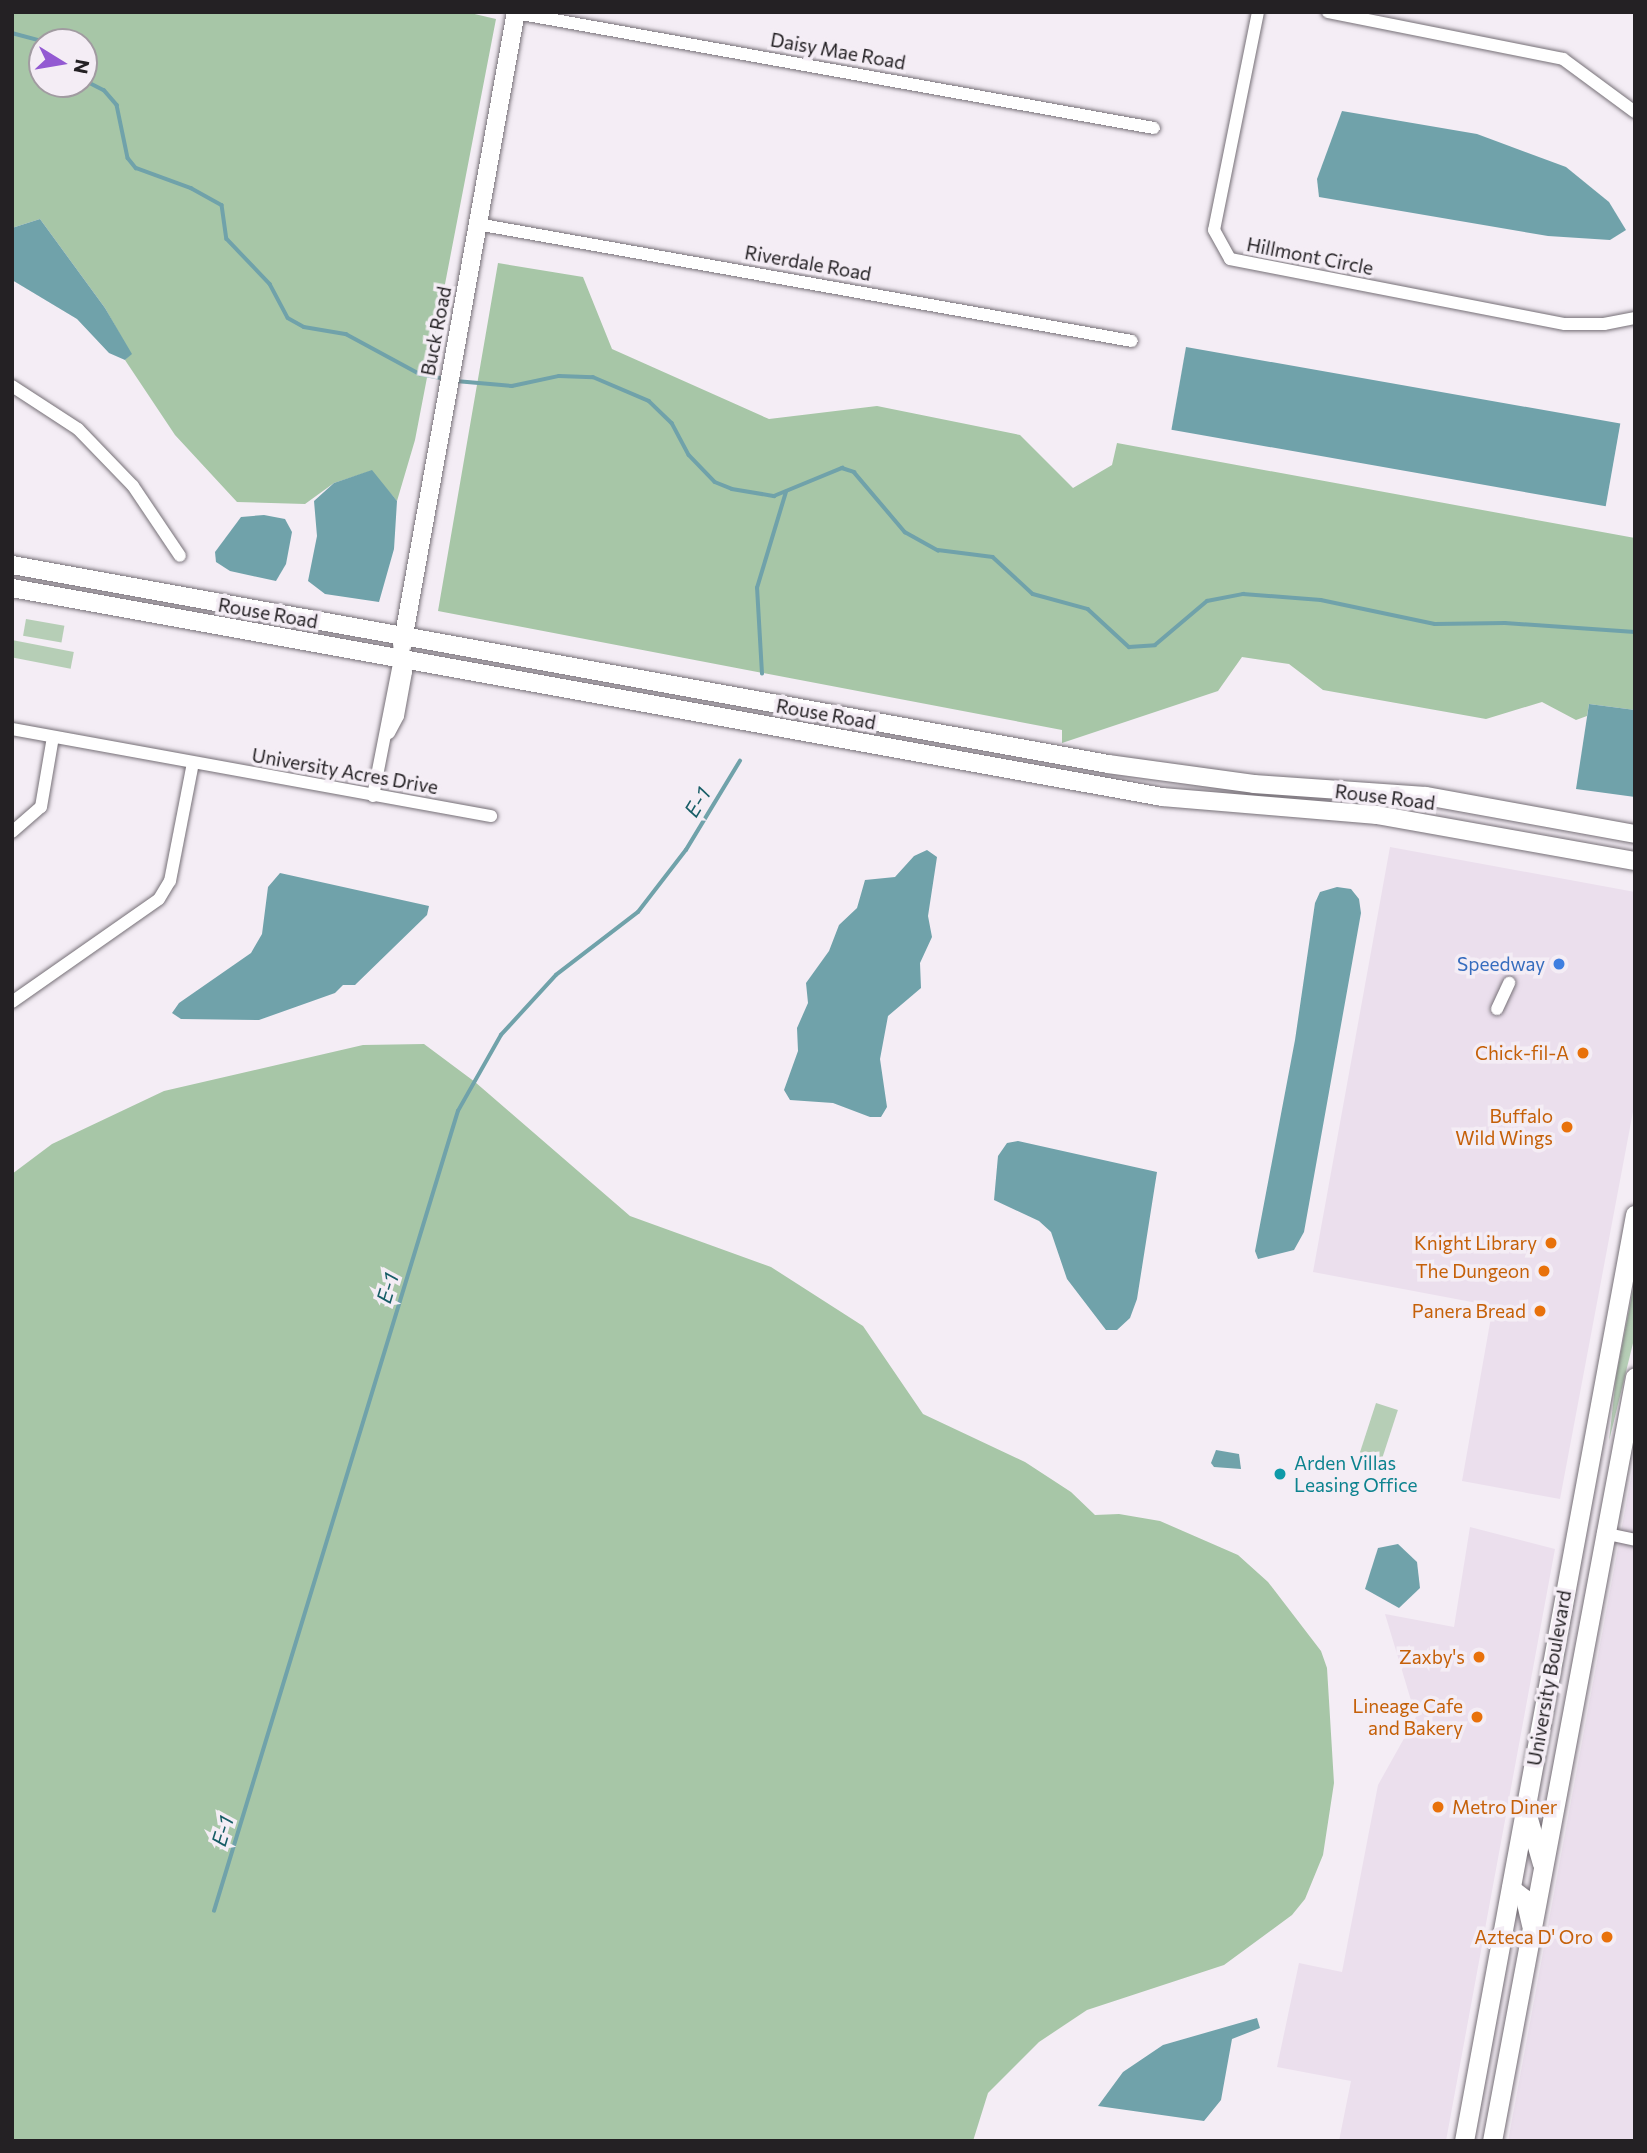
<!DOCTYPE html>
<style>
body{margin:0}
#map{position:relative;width:1647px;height:2153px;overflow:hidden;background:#f4edf5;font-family:Commissioner,sans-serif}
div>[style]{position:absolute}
.built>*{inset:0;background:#ebdfed}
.green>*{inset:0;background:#b6ceb6;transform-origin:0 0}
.forest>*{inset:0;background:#a7c6a7}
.water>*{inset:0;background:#70a2aa;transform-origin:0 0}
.stream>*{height:3.5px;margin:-1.75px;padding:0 1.75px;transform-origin:1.75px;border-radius:1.75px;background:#70a2aa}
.roads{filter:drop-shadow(0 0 2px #767077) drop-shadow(0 0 2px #767077)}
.street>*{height:12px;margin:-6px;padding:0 6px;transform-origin:6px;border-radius:6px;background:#fff}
.secondary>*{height:18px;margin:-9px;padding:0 9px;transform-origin:9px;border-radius:9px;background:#fff}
.primary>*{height:19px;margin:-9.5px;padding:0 9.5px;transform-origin:9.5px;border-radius:9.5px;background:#fff}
.dots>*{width:19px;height:19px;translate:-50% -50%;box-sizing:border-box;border:4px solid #f4edf5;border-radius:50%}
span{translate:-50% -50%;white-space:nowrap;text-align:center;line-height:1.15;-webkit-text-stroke:7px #f4edf5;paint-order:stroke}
.street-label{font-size:19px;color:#242124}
.shop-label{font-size:19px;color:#366cbe}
.right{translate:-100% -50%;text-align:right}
.food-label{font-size:19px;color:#c56008}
.left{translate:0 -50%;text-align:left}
.culture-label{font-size:19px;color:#0d838f}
.water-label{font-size:21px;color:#175d66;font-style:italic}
.frame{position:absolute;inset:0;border:14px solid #242124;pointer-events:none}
.north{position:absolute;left:28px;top:28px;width:70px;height:70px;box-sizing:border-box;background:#f4edf5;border:2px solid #a19ba1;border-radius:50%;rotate:101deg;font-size:19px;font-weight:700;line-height:28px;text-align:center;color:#242124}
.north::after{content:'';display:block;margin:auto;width:24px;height:32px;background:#935ad2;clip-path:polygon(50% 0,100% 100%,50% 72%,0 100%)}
</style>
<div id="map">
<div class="built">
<i style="clip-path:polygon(1390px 847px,1635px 892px,1635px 1101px,1560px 1499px,1462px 1481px,1493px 1306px,1313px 1272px)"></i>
<i style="clip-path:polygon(1635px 1456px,1635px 2141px,1508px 2141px)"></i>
<i style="clip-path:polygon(1470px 1527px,1555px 1549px,1446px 2141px,1339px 2141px,1351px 2081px,1277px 2067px,1299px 1963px,1342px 1972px,1378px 1785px,1416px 1717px,1385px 1614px,1454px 1627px)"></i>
</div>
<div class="green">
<i style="left:26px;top:619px;width:39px;height:17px;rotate:10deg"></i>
<i style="left:12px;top:640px;width:63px;height:17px;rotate:11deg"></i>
<i style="clip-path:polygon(1635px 1279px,1635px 1335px,1609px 1441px,1616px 1377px)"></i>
<i style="left:1376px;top:1403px;width:23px;height:57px;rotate:18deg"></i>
</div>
<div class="forest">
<i style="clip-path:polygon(evenodd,12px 12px,466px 12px,496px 19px,415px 440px,397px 501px,371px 471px,334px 483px,305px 504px,237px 502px,175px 435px,125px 360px,131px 354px,105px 308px,40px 219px,12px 228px,12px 12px,42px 42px,84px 42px,84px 84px,42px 84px,42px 42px)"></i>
<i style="clip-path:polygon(498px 263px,583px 277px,612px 349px,769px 419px,877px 406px,1020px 435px,1073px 488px,1112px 465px,1117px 443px,1635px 538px,1635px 710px,1589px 704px,1587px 716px,1576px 720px,1542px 702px,1486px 719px,1323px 690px,1289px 664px,1242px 657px,1218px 691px,1062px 743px,1062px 730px,438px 611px)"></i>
<i style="clip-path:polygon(424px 1044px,475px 1082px,630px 1216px,771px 1267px,863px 1326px,923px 1414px,1025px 1462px,1071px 1492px,1095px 1515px,1119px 1514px,1160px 1521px,1238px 1555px,1268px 1582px,1321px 1651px,1327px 1668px,1334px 1783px,1323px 1855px,1305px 1899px,1292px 1915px,1224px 1965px,1087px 2010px,1039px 2042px,988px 2093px,973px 2141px,12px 2141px,12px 1174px,52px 1144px,164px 1091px,363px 1045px)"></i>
</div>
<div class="water">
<i style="clip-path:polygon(1342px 111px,1477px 134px,1566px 167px,1609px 202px,1626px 230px,1610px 240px,1548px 236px,1319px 197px,1317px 179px)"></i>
<i style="clip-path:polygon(40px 219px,105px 308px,132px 354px,125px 360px,109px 353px,77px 319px,12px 280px,12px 228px)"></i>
<i style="left:1186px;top:347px;width:441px;height:84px;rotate:10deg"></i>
<i style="clip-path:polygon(372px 470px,397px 501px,394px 549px,379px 602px,325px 594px,308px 581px,317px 536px,314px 501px,334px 483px)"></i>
<i style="clip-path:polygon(264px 515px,285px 519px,292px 532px,286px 564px,276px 581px,230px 571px,216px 562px,215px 552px,241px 517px)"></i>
<i style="clip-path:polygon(1589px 704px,1635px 710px,1635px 797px,1576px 789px)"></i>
<i style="clip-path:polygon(927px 850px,937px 857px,928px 916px,932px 937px,920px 963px,921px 988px,888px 1016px,880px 1059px,887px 1107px,881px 1117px,870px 1117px,833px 1103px,790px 1100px,784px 1090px,798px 1051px,797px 1028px,808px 1003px,806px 983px,829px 951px,839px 925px,857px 908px,865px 880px,895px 877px,914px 856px)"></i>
<i style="clip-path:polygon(280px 873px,429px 906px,427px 915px,355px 985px,343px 985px,335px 993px,259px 1020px,181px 1019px,172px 1013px,179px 1003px,251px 953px,262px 934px,268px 887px)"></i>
<i style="clip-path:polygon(1337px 887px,1351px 889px,1359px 899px,1361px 913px,1304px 1232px,1294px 1250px,1258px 1259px,1255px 1251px,1295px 1040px,1315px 903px,1320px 892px)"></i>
<i style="clip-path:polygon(1018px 1141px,1157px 1172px,1137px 1299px,1130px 1318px,1117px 1330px,1106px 1330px,1067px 1279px,1051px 1232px,1039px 1221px,994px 1200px,998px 1156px,1007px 1143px)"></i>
<i style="clip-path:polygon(1216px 1450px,1239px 1454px,1241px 1469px,1214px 1467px,1211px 1463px)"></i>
<i style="clip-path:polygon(1398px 1544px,1417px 1562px,1420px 1588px,1399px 1608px,1365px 1589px,1378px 1548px)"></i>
<i style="clip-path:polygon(1257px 2018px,1260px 2028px,1232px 2039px,1221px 2100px,1204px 2121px,1098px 2106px,1123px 2072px,1163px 2045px)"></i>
</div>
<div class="stream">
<i style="left:12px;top:33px;width:34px;rotate:15deg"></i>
<i style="left:84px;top:80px;width:22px;rotate:27deg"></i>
<i style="left:104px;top:90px;width:20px;rotate:49deg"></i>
<i style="left:117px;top:105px;width:54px;rotate:78.3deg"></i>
<i style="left:128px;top:158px;width:13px;rotate:51deg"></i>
<i style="left:136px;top:168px;width:59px;rotate:20deg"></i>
<i style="left:191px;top:188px;width:35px;rotate:29deg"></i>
<i style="left:222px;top:205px;width:34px;rotate:82deg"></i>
<i style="left:227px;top:239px;width:62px;rotate:46.3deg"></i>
<i style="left:270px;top:284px;width:38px;rotate:62deg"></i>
<i style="left:288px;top:318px;width:18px;rotate:29deg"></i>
<i style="left:304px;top:327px;width:43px;rotate:9.5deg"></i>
<i style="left:346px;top:334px;width:84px;rotate:28.4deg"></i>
<i style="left:420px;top:374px;width:25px;rotate:11deg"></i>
<i style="left:456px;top:381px;width:56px;rotate:5.1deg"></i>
<i style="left:512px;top:386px;width:48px;rotate:-12deg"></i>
<i style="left:559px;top:376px;width:34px;rotate:2deg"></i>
<i style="left:593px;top:377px;width:61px;rotate:23.2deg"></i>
<i style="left:649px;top:401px;width:32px;rotate:44deg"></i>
<i style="left:672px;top:423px;width:36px;rotate:62deg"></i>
<i style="left:689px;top:455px;width:37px;rotate:46deg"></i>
<i style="left:715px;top:482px;width:18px;rotate:22deg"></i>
<i style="left:732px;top:489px;width:43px;rotate:9.5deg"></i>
<i style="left:774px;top:496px;width:74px;rotate:-22.4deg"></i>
<i style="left:842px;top:468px;width:13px;rotate:18deg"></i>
<i style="left:854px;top:472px;width:79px;rotate:49.6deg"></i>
<i style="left:905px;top:532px;width:38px;rotate:29deg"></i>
<i style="left:938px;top:550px;width:55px;rotate:7.3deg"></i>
<i style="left:993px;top:557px;width:54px;rotate:42.8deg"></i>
<i style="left:1033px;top:594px;width:57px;rotate:15.3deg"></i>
<i style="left:1088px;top:609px;width:56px;rotate:42.8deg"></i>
<i style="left:1129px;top:647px;width:26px;rotate:-4deg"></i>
<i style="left:1155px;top:645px;width:68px;rotate:-40.2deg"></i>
<i style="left:1207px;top:601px;width:37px;rotate:-11deg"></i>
<i style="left:1243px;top:594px;width:78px;rotate:4.4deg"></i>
<i style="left:1321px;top:600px;width:116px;rotate:11.9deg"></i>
<i style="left:1435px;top:624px;width:70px;rotate:-0.8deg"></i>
<i style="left:1505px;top:623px;width:130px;rotate:4deg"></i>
<i style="left:762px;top:674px;width:86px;rotate:-93.3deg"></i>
<i style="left:757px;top:588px;width:100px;rotate:-73.2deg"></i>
<i style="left:214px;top:1911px;width:836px;rotate:-73.04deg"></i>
<i style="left:458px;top:1111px;width:87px;rotate:-60.5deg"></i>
<i style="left:501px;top:1035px;width:81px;rotate:-47.5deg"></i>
<i style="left:556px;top:975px;width:103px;rotate:-37.5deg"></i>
<i style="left:638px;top:912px;width:78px;rotate:-52.3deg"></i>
<i style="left:686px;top:850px;width:104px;rotate:-58.8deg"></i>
</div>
<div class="roads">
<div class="street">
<i style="left:1258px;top:12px;width:222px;rotate:101.4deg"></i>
<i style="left:1214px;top:230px;width:33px;rotate:61deg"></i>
<i style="left:1230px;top:259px;width:341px;rotate:11deg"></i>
<i style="left:1565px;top:324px;width:39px"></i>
<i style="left:1604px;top:324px;width:32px;rotate:-11deg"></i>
<i style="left:1328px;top:12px;width:240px;rotate:11.3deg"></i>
<i style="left:1563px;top:59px;width:89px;rotate:36.4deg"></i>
<i style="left:516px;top:13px;width:648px;rotate:10.22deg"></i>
<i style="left:477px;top:224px;width:665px;rotate:10.13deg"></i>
<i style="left:12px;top:386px;width:79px;rotate:33.1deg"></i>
<i style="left:78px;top:429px;width:79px;rotate:46deg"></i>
<i style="left:133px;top:486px;width:84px;rotate:56.1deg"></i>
<i style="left:12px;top:729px;width:487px;rotate:10.3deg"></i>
<i style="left:389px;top:733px;width:19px;rotate:-62deg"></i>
<i style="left:398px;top:716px;width:45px;rotate:-79.7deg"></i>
<i style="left:406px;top:672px;width:15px;rotate:-113deg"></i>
<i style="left:373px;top:796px;width:141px;rotate:-78.9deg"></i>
<i style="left:12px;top:832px;width:38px;rotate:-41deg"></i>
<i style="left:41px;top:807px;width:71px;rotate:-80.3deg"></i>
<i style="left:12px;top:1002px;width:179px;rotate:-35deg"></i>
<i style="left:159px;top:899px;width:21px;rotate:-59deg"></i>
<i style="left:170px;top:881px;width:120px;rotate:-79deg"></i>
<i style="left:1497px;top:1009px;width:29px;rotate:-65deg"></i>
<i style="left:1603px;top:1533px;width:33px;rotate:12deg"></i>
</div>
<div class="secondary">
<i style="left:12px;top:565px;width:1114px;rotate:10.29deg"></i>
<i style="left:1108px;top:764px;width:147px;rotate:7.8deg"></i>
<i style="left:1254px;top:784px;width:172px;rotate:4deg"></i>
<i style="left:1426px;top:796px;width:212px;rotate:10.3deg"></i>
<i style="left:12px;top:588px;width:1169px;rotate:10.3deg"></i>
<i style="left:1162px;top:797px;width:216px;rotate:4.8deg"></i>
<i style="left:1377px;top:815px;width:262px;rotate:10.1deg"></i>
<i style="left:402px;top:646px;width:644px;rotate:-79.81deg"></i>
<i style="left:1527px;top:1812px;width:54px;rotate:73.9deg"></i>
<i style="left:1511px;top:1888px;width:18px;rotate:38deg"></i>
<i style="left:1525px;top:1899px;width:27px;rotate:77deg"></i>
</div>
<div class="primary">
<i style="left:1464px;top:2141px;width:942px;rotate:-79.54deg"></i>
<i style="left:1492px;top:2141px;width:777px;rotate:-79.4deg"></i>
</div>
</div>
<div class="dots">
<i style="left:1559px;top:964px;background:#3f7fe0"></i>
<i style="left:1583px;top:1053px;background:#e8710a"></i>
<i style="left:1567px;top:1127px;background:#e8710a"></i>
<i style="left:1551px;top:1243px;background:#e8710a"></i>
<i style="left:1544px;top:1271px;background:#e8710a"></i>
<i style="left:1540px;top:1311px;background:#e8710a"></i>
<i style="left:1280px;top:1474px;background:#0f9aa8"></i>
<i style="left:1479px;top:1657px;background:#e8710a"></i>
<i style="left:1477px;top:1717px;background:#e8710a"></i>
<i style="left:1438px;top:1807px;background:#e8710a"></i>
<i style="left:1607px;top:1937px;background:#e8710a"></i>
</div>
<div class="street-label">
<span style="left:838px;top:51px;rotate:10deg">Daisy Mae Road</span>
<span style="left:1310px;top:256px;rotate:11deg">Hillmont Circle</span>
<span style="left:808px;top:263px;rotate:10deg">Riverdale Road</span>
<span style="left:436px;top:331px;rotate:-79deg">Buck Road</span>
<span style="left:268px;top:613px;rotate:10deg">Rouse Road</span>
<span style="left:826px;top:714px;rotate:10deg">Rouse Road</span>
<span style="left:345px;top:771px;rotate:10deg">University Acres Drive</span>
<span style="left:1385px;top:797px;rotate:7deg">Rouse Road</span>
<span style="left:1549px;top:1678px;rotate:-80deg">University Boulevard</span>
</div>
<div class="shop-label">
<span class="right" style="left:1545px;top:964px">Speedway</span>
</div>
<div class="food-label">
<span class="right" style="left:1569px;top:1053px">Chick-fil-A</span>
<span class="right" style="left:1553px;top:1127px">Buffalo<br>Wild Wings</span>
<span class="right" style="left:1537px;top:1243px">Knight Library</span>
<span class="right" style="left:1530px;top:1271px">The Dungeon</span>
<span class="right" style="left:1526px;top:1311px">Panera Bread</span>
<span class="right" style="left:1465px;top:1657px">Zaxby's</span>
<span class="right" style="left:1463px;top:1717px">Lineage Cafe<br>and Bakery</span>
<span class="left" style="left:1452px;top:1807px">Metro Diner</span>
<span class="right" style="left:1593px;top:1937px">Azteca D' Oro</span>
</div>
<div class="culture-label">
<span class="left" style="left:1294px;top:1474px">Arden Villas<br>Leasing Office</span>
</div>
<div class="water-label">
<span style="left:697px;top:802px;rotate:-59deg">E-1</span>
<span style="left:387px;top:1288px;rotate:-73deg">E-1</span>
<span style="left:222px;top:1831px;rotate:-73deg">E-1</span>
</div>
<div class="frame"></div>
<div class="north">N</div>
</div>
